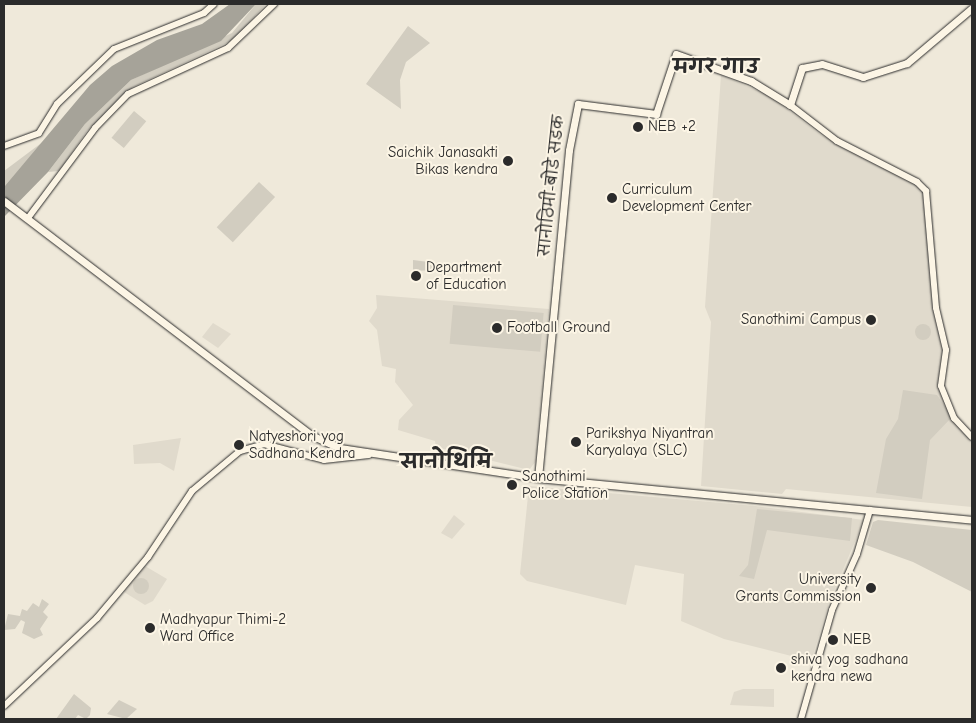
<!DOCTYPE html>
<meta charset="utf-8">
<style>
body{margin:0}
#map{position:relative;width:976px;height:723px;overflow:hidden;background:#efe9da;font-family:"Comic Neue","Playpen Sans Deva",sans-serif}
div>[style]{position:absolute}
.built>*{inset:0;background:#e0dacc}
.green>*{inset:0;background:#d2cdc0;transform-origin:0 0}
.round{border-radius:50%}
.water>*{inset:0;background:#a6a399}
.roads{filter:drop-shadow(0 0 1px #2b2b2b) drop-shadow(0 0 1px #2b2b2b)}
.secondary>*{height:6px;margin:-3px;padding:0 3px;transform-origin:3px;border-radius:3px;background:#fcf5e5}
.primary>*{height:7px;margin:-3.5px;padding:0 3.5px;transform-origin:3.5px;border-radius:3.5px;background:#fcf5e5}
.dots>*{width:14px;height:14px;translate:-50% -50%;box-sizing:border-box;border:2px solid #fcf5e5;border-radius:50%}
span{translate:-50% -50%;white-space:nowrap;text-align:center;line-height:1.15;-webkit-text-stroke:4px #fcf5e5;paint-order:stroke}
.poi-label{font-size:15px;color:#2b2b2b}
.left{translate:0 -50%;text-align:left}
.right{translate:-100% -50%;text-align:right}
.street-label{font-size:15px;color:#2b2b2b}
.district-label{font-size:20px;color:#2b2b2b;font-weight:700}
.frame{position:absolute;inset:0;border:5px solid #2b2b2b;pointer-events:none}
</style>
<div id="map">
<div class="built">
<i style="clip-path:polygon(721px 75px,770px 96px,821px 135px,914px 183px,924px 194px,945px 349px,939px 387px,947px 408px,972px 438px,972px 507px,786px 489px,782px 494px,701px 486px,711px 322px,705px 307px)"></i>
<i style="clip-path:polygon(376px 295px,549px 309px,536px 461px,529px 470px,436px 447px,435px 441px,398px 430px,399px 420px,413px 405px,395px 382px,396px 369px,382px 366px,377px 330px,369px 321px,377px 308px)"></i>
<i style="clip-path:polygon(213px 323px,231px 334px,218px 348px,202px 337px)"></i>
<i style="clip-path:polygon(181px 438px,174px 471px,160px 463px,134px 464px,133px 445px)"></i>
<i style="clip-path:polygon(529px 486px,755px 506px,864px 520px,829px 603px,811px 661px,724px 639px,681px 621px,684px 574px,635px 565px,626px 605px,527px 581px,520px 574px)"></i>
<i style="clip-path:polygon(454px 515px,465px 524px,452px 539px,441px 533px)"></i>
<i style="clip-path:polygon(145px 566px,167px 579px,153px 601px,145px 605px,124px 592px)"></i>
<i style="clip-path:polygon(743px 689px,774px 689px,774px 707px,730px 705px,734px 692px)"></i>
</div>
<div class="green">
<i style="clip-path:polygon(256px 4px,266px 4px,233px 40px,133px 87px,87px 131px,59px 171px,48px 172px,85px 124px,131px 80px,232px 33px)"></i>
<i style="clip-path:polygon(408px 26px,430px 43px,406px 62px,400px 80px,401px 109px,366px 84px)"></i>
<i style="left:134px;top:111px;width:16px;height:35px;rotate:40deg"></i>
<i style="clip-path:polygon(44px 141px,16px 173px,4px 187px,4px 171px)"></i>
<i style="left:259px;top:182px;width:22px;height:62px;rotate:43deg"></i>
<i style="clip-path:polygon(413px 260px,437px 263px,439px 270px,413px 271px)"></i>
<i style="left:453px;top:305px;width:91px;height:39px;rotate:5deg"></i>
<i class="round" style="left:915px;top:324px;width:16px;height:16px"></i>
<i style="clip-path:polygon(903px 390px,937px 395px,952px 417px,930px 440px,922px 499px,876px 493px,886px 439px,898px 419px)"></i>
<i style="clip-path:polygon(757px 509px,852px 518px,850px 541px,767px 530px,754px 579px,739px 576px,748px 565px)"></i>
<i style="clip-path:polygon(878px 520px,972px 530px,972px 592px,913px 562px,866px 545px,873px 522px)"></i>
<i class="round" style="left:133px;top:578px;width:16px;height:16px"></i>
<i style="clip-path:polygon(42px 599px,49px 604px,43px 612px,48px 617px,40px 629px,43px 635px,34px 639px,22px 633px,25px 622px,21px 620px,15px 629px,4px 630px,8px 614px,20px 616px,22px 609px,27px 611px,33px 603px,39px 607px)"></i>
<i style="clip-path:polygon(74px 694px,91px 708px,90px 715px,86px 719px,78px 715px,75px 719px,56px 719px)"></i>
<i style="clip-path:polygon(119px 700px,137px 709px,126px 719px,107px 714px)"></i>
</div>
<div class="water">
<i style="clip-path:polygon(230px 4px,256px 4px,221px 41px,131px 80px,85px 124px,48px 172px,4px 217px,4px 187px,90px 85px,112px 66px,157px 40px,202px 24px)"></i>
</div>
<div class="roads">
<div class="secondary">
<i style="left:790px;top:105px;width:59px;rotate:37.5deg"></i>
<i style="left:837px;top:141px;width:90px;rotate:27.1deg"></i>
<i style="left:917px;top:182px;width:13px;rotate:45deg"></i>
<i style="left:926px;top:191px;width:117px;rotate:85.1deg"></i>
<i style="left:936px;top:308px;width:43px;rotate:76.6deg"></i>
<i style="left:946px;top:350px;width:36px;rotate:98deg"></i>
<i style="left:941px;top:386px;width:35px;rotate:68deg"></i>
<i style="left:954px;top:418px;width:26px;rotate:47deg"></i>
<i style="left:4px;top:146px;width:37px;rotate:-20deg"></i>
<i style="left:39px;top:133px;width:34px;rotate:-58deg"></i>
<i style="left:57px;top:104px;width:79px;rotate:-44deg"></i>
<i style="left:114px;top:49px;width:97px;rotate:-21.8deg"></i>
<i style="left:204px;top:13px;width:13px;rotate:-42deg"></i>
<i style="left:28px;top:218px;width:112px;rotate:-53.3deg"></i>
<i style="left:95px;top:128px;width:47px;rotate:-45.9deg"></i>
<i style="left:128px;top:94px;width:110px;rotate:-24.7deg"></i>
<i style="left:228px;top:48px;width:64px;rotate:-43.7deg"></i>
<i style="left:4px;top:706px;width:128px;rotate:-43.4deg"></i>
<i style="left:97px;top:618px;width:80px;rotate:-50.1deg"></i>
<i style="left:148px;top:557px;width:79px;rotate:-56.3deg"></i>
<i style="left:192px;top:491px;width:62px;rotate:-39.8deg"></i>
<i style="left:240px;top:451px;width:25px;rotate:-16deg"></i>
<i style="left:264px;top:444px;width:62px;rotate:14.9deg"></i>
<i style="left:324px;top:460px;width:45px;rotate:-6.3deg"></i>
<i style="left:801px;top:719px;width:113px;rotate:-74.1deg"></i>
<i style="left:832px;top:610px;width:61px;rotate:-65.9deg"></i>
<i style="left:857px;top:554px;width:46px;rotate:-73.5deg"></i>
</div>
<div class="primary">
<i style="left:4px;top:201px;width:388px;rotate:37.3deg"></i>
<i style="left:313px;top:436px;width:30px;rotate:24deg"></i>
<i style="left:340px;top:448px;width:200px;rotate:8.6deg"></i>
<i style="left:538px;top:478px;width:436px;rotate:5.5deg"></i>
<i style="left:538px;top:478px;width:329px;rotate:-84.6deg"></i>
<i style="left:569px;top:150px;width:47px;rotate:-78.9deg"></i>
<i style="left:578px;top:104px;width:79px;rotate:7.3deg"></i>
<i style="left:656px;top:114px;width:63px;rotate:-71.6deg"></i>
<i style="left:676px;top:54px;width:80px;rotate:19.8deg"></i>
<i style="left:751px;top:81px;width:46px;rotate:31.6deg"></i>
<i style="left:790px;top:105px;width:39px;rotate:-72deg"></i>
<i style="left:802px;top:68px;width:20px;rotate:-11deg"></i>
<i style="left:822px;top:64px;width:43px;rotate:17.6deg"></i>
<i style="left:863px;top:77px;width:46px;rotate:-17.7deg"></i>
<i style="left:907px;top:63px;width:85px;rotate:-40.2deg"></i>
</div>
</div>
<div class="dots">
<i style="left:638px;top:127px;background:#2b2b2b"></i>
<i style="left:508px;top:161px;background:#2b2b2b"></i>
<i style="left:612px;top:198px;background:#2b2b2b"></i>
<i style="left:416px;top:276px;background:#2b2b2b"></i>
<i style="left:871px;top:320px;background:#2b2b2b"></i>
<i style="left:497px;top:328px;background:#2b2b2b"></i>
<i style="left:576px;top:442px;background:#2b2b2b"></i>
<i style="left:239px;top:445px;background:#2b2b2b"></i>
<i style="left:512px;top:485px;background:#2b2b2b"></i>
<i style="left:871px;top:588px;background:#2b2b2b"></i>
<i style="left:150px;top:628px;background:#2b2b2b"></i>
<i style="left:833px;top:640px;background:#2b2b2b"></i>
<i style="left:781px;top:668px;background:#2b2b2b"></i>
</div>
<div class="poi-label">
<span class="left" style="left:648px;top:127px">NEB +2</span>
<span class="right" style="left:498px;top:161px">Saichik Janasakti<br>Bikas kendra</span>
<span class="left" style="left:622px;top:198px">Curriculum<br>Development Center</span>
<span class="left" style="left:426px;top:276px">Department<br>of Education</span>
<span class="right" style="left:861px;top:320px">Sanothimi Campus</span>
<span class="left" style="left:507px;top:328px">Football Ground</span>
<span class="left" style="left:586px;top:442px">Parikshya Niyantran<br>Karyalaya (SLC)</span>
<span class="left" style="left:249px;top:445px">Natyeshori yog<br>Sadhana Kendra</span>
<span class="left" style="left:522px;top:485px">Sanothimi<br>Police Station</span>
<span class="right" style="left:861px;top:588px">University<br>Grants Commission</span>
<span class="left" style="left:160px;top:628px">Madhyapur Thimi-2<br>Ward Office</span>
<span class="left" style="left:843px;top:640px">NEB</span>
<span class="left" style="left:791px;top:668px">shiva yog sadhana<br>kendra newa</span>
</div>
<div class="street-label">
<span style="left:552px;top:186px;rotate:-84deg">सानोठिमी-बोडे सडक</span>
</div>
<div class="district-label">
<span style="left:716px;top:66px">मगर गाउ</span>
<span style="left:446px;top:461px">सानोथिमि</span>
</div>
<div class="frame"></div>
</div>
